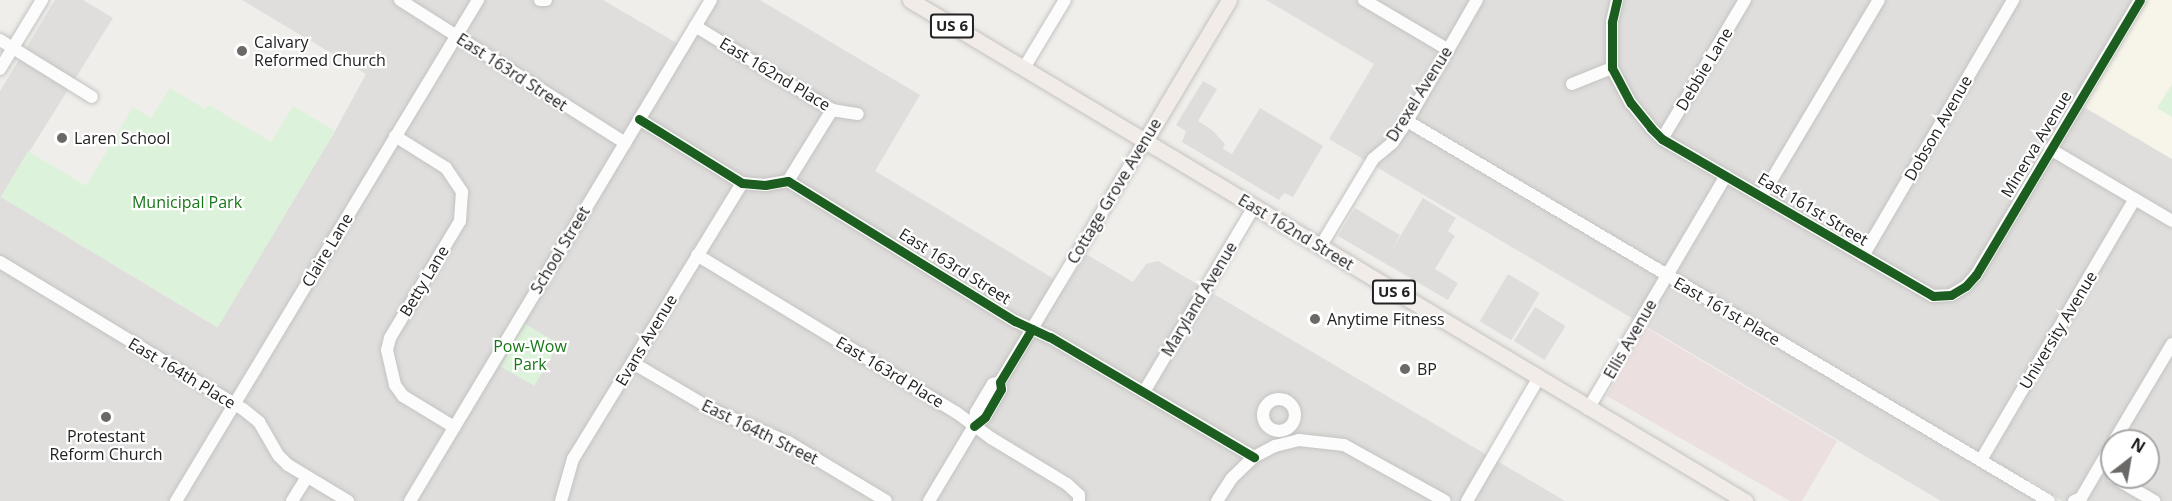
<!DOCTYPE html>
<style>
body{margin:0}
#map{position:relative;width:2172px;height:501px;overflow:hidden;background:#f0eeeb;font-family:"Open Sans",sans-serif}
div>[style]{position:absolute}
.residential>*{inset:0;background:#dfdedc}
.commercial>*{inset:0;background:#ebe0df}
.education>*{inset:0;background:#f7f5e9}
.park>*{inset:0;background:#ddf2da;transform-origin:0 0}
.parking>*{inset:0;background:#dedddc;transform-origin:0 0}
.roads{filter:drop-shadow(0 0 2px #c3c3c1) drop-shadow(0 0 2px #c3c3c1)}
.minor>*{height:12px;margin:-6px;padding:0 6px;transform-origin:6px;border-radius:6px;background:#fdfcfc}
.minor>.ring{margin:-6px;padding:0;box-sizing:content-box;background:none;border:12px solid #fdfcfc;border-radius:50%}
.major>*{height:15px;margin:-7.5px;padding:0 7.5px;transform-origin:7.5px;border-radius:7.5px;background:#f1ece8}
.cycleway>*{height:9px;margin:-4.5px;padding:0 4.5px;transform-origin:4.5px;border-radius:4.5px;background:#1b5e20}
.dots>*{width:16px;height:16px;translate:-50% -50%;box-sizing:border-box;border:3px solid #fff;border-radius:50%}
span{translate:-50% -50%;white-space:nowrap;text-align:center;line-height:1.15;-webkit-text-stroke:4.5px #fff;paint-order:stroke}
.shield-label span{padding:2px 4px;background:#fff;border:2px solid;border-radius:4px;-webkit-text-stroke-width:0}
.shield-label{font-size:15px;color:#222;font-weight:700}
.poi-label{font-size:16px;color:#222}
.left{translate:0 -50%;text-align:left}
.street-label{font-size:16px;color:#222}
.park-label{font-size:16px;color:#197719}
.north{position:absolute;left:2100px;top:429px;width:60px;height:60px;box-sizing:border-box;background:#fff;border:2px solid #a7a7a7;border-radius:50%;rotate:31deg;font-size:16px;font-weight:700;line-height:24px;text-align:center;color:#222}
.north::after{content:'';display:block;margin:auto;width:21px;height:27px;background:#6a6968;clip-path:polygon(50% 0,100% 100%,50% 72%,0 100%)}
</style>
<div id="map">
<div class="residential">
<i style="clip-path:polygon(55px 0,83px 0,113px 18px,1px 197px,217px 327px,335px 131px,366px 74px,242px 0,603px 0,687px 49px,716px 0,760px 0,920px 95px,875px 171px,1066px 286px,1086px 254px,1133px 282px,1146px 264px,1158px 261px,1565px 501px,0 501px,0 91px)"></i>
<i style="clip-path:polygon(evenodd,1266px 0,2132px 0,2073px 100px,2172px 159px,2172px 501px,2062px 501px,2029px 479px,2023px 489px,2042px 501px,1941px 501px,1329px 139px,1374px 64px,1266px 0,2112px 441px,2148px 441px,2148px 477px,2112px 477px,2112px 441px)"></i>
</div>
<div class="commercial">
<i style="clip-path:polygon(1645px 327px,1837px 441px,1802px 501px,1790px 501px,1607px 396px)"></i>
</div>
<div class="education">
<i style="clip-path:polygon(2147px 0,2172px 0,2172px 159px,2084px 107px)"></i>
</div>
<div class="park">
<i style="clip-path:polygon(2172px 84px,2172px 117px,2157px 108px)"></i>
<i style="clip-path:polygon(170px 88px,205px 109px,209px 105px,271px 142px,293px 106px,335px 131px,218px 327px,1px 197px,28px 151px,86px 186px,133px 107px,151px 118px)"></i>
<i style="left:525px;top:324px;width:39px;height:49px;rotate:30deg"></i>
</div>
<div class="parking">
<i style="clip-path:polygon(1203px 81px,1217px 89px,1198px 121px,1212px 130px,1225px 144px,1223px 149px,1232px 154px,1260px 108px,1323px 146px,1293px 197px,1284px 193px,1279px 200px,1182px 142px,1186px 131px,1176px 125px)"></i>
<i style="clip-path:polygon(1423px 198px,1456px 218px,1448px 231px,1455px 236px,1435px 269px,1458px 283px,1448px 300px,1338px 236px,1355px 208px,1400px 235px,1389px 255px)"></i>
<i style="left:1508px;top:274px;width:37px;height:55px;rotate:31deg"></i>
<i style="left:1535px;top:307px;width:36px;height:40px;rotate:32deg"></i>
</div>
<div class="roads">
<div class="minor">
<i style="left:400px;top:0;width:267px;rotate:32.4deg"></i>
<i style="left:540px;top:0;width:6px"></i>
<i style="left:1364px;top:0;width:96px;rotate:30.6deg"></i>
<i style="left:1617px;top:0;width:23px;rotate:103deg"></i>
<i style="left:1612px;top:22px;width:46px;rotate:90deg"></i>
<i style="left:1612px;top:68px;width:40px;rotate:62deg"></i>
<i style="left:1631px;top:103px;width:32px;rotate:51deg"></i>
<i style="left:1651px;top:128px;width:16px;rotate:45deg"></i>
<i style="left:1662px;top:139px;width:313px;rotate:30.1deg"></i>
<i style="left:1933px;top:296px;width:18px;rotate:-3deg"></i>
<i style="left:1951px;top:295px;width:17px;rotate:-31deg"></i>
<i style="left:1966px;top:286px;width:15px;rotate:-48deg"></i>
<i style="left:1976px;top:275px;width:320px;rotate:-59.2deg"></i>
<i style="left:695px;top:26px;width:161px;rotate:31.5deg"></i>
<i style="left:832px;top:110px;width:26px;rotate:9deg"></i>
<i style="left:0;top:40px;width:108px;rotate:31.8deg"></i>
<i style="left:1024px;top:68px;width:79px;rotate:-58.9deg"></i>
<i style="left:0;top:69px;width:81px;rotate:-58.7deg"></i>
<i style="left:1572px;top:84px;width:43px;rotate:-21.8deg"></i>
<i style="left:639px;top:119px;width:121px;rotate:31.9deg"></i>
<i style="left:742px;top:183px;width:23px;rotate:5deg"></i>
<i style="left:765px;top:185px;width:23px;rotate:-10deg"></i>
<i style="left:788px;top:181px;width:267px;rotate:31.7deg"></i>
<i style="left:1015px;top:321px;width:38px;rotate:25deg"></i>
<i style="left:1050px;top:337px;width:237px;rotate:30.5deg"></i>
<i style="left:1407px;top:121px;width:746px;rotate:30.62deg"></i>
<i style="left:395px;top:136px;width:60px;rotate:32.1deg"></i>
<i style="left:446px;top:168px;width:29px;rotate:56deg"></i>
<i style="left:462px;top:192px;width:29px;rotate:94deg"></i>
<i style="left:460px;top:221px;width:136px;rotate:120.9deg"></i>
<i style="left:390px;top:338px;width:12px;rotate:104deg"></i>
<i style="left:387px;top:350px;width:36px;rotate:77deg"></i>
<i style="left:395px;top:385px;width:14px;rotate:54deg"></i>
<i style="left:403px;top:396px;width:60px;rotate:31.3deg"></i>
<i style="left:1662px;top:139px;width:162px;rotate:-59.2deg"></i>
<i style="left:2050px;top:149px;width:142px;rotate:30.5deg"></i>
<i style="left:788px;top:181px;width:84px;rotate:-58.2deg"></i>
<i style="left:1762px;top:196px;width:228px;rotate:-59.2deg"></i>
<i style="left:1320px;top:247px;width:103px;rotate:-58.9deg"></i>
<i style="left:1373px;top:159px;width:26px;rotate:-40deg"></i>
<i style="left:1393px;top:142px;width:25px;rotate:-56deg"></i>
<i style="left:1407px;top:121px;width:140px;rotate:-60deg"></i>
<i style="left:697px;top:255px;width:304px;rotate:31.3deg"></i>
<i style="left:957px;top:413px;width:42px;rotate:36.3deg"></i>
<i style="left:991px;top:438px;width:89px;rotate:31.2deg"></i>
<i style="left:1067px;top:484px;width:16px;rotate:43deg"></i>
<i style="left:1079px;top:495px;width:6px;rotate:90deg"></i>
<i style="left:1863px;top:256px;width:297px;rotate:-59.6deg"></i>
<i style="left:0;top:262px;width:284px;rotate:31.2deg"></i>
<i style="left:243px;top:409px;width:21px;rotate:39deg"></i>
<i style="left:259px;top:422px;width:39px;rotate:60deg"></i>
<i style="left:279px;top:456px;width:13px;rotate:45deg"></i>
<i style="left:288px;top:465px;width:70px;rotate:31deg"></i>
<i style="left:633px;top:363px;width:93px;rotate:30.4deg"></i>
<i style="left:713px;top:410px;width:82px;rotate:23.1deg"></i>
<i style="left:788px;top:442px;width:114px;rotate:31deg"></i>
<i style="left:1144px;top:392px;width:215px;rotate:-59.3deg"></i>
<i class="ring" style="left:1263px;top:399px;width:20px;height:20px"></i>
<i style="left:1588px;top:409px;width:271px;rotate:-59.4deg"></i>
<i style="left:974px;top:426px;width:14px;rotate:-82deg"></i>
<i style="left:976px;top:412px;width:33px;rotate:-59deg"></i>
<i style="left:993px;top:384px;width:7px;rotate:-16deg"></i>
<i style="left:2114px;top:441px;width:113px;rotate:-59.1deg"></i>
<i style="left:1981px;top:460px;width:303px;rotate:-59.5deg"></i>
<i style="left:2113px;top:477px;width:48px;rotate:30.3deg"></i>
<i style="left:176px;top:501px;width:585px;rotate:-58.92deg"></i>
<i style="left:292px;top:501px;width:28px;rotate:-58deg"></i>
<i style="left:410px;top:501px;width:584px;rotate:-59deg"></i>
<i style="left:561px;top:501px;width:44px;rotate:-74.1deg"></i>
<i style="left:573px;top:459px;width:324px;rotate:-58.5deg"></i>
<i style="left:929px;top:501px;width:87px;rotate:-59deg"></i>
<i style="left:974px;top:426px;width:14px;rotate:-39deg"></i>
<i style="left:985px;top:417px;width:32px;rotate:-60deg"></i>
<i style="left:1001px;top:389px;width:7px;rotate:-98deg"></i>
<i style="left:1000px;top:382px;width:281px;rotate:-59deg"></i>
<i style="left:1217px;top:501px;width:27px;rotate:-57deg"></i>
<i style="left:1232px;top:478px;width:30px;rotate:-44deg"></i>
<i style="left:1254px;top:457px;width:24px;rotate:-28deg"></i>
<i style="left:1275px;top:446px;width:25px;rotate:-14deg"></i>
<i style="left:1299px;top:440px;width:45px;rotate:6.3deg"></i>
<i style="left:1344px;top:445px;width:115px;rotate:29deg"></i>
<i style="left:1467px;top:501px;width:141px;rotate:-59.8deg"></i>
<i style="left:2074px;top:501px;width:8px;rotate:-23deg"></i>
<i style="left:2081px;top:498px;width:61px;rotate:-59.7deg"></i>
</div>
<div class="major">
<i style="left:910px;top:0;width:974px;rotate:30.96deg"></i>
<i style="left:1145px;top:141px;width:164px;rotate:-59.2deg"></i>
</div>
</div>
<div class="cycleway">
<i style="left:1617px;top:0;width:23px;rotate:103deg"></i>
<i style="left:1612px;top:22px;width:46px;rotate:90deg"></i>
<i style="left:1612px;top:68px;width:40px;rotate:62deg"></i>
<i style="left:1631px;top:103px;width:32px;rotate:51deg"></i>
<i style="left:1651px;top:128px;width:16px;rotate:45deg"></i>
<i style="left:1662px;top:139px;width:313px;rotate:30.1deg"></i>
<i style="left:1933px;top:296px;width:18px;rotate:-3deg"></i>
<i style="left:1951px;top:295px;width:17px;rotate:-31deg"></i>
<i style="left:1966px;top:286px;width:15px;rotate:-48deg"></i>
<i style="left:1976px;top:275px;width:320px;rotate:-59.2deg"></i>
<i style="left:639px;top:119px;width:121px;rotate:31.9deg"></i>
<i style="left:742px;top:183px;width:23px;rotate:5deg"></i>
<i style="left:765px;top:185px;width:23px;rotate:-10deg"></i>
<i style="left:788px;top:181px;width:267px;rotate:31.7deg"></i>
<i style="left:1015px;top:321px;width:38px;rotate:25deg"></i>
<i style="left:1050px;top:337px;width:237px;rotate:30.5deg"></i>
<i style="left:974px;top:426px;width:14px;rotate:-39deg"></i>
<i style="left:985px;top:417px;width:32px;rotate:-60deg"></i>
<i style="left:1001px;top:389px;width:7px;rotate:-98deg"></i>
<i style="left:1000px;top:382px;width:62px;rotate:-58.9deg"></i>
</div>
<div class="dots">
<i style="left:242px;top:51px;background:#6a6968"></i>
<i style="left:62px;top:138px;background:#6a6968"></i>
<i style="left:1315px;top:319px;background:#6a6968"></i>
<i style="left:1405px;top:369px;background:#6a6968"></i>
<i style="left:106px;top:417px;background:#6a6968"></i>
</div>
<div class="shield-label">
<span style="left:952px;top:26px">US 6</span>
<span style="left:1394px;top:292px">US 6</span>
</div>
<div class="poi-label">
<span class="left" style="left:254px;top:51px">Calvary<br>Reformed Church</span>
<span class="left" style="left:74px;top:138px">Laren School</span>
<span class="left" style="left:1327px;top:319px">Anytime Fitness</span>
<span class="left" style="left:1417px;top:369px">BP</span>
<span style="left:106px;top:445px">Protestant<br>Reform Church</span>
</div>
<div class="street-label">
<span style="left:1704px;top:69px;rotate:-59deg">Debbie Lane</span>
<span style="left:512px;top:72px;rotate:33deg">East 163rd Street</span>
<span style="left:775px;top:74px;rotate:31deg">East 162nd Place</span>
<span style="left:1419px;top:94px;rotate:-58deg">Drexel Avenue</span>
<span style="left:1938px;top:128px;rotate:-60deg">Dobson Avenue</span>
<span style="left:2036px;top:144px;rotate:-59deg">Minerva Avenue</span>
<span style="left:1114px;top:191px;rotate:-59deg">Cottage Grove Avenue</span>
<span style="left:1813px;top:209px;rotate:31deg">East 161st Street</span>
<span style="left:1296px;top:232px;rotate:31deg">East 162nd Street</span>
<span style="left:327px;top:250px;rotate:-59deg">Claire Lane</span>
<span style="left:560px;top:250px;rotate:-59deg">School Street</span>
<span style="left:955px;top:266px;rotate:32deg">East 163rd Street</span>
<span style="left:424px;top:281px;rotate:-59deg">Betty Lane</span>
<span style="left:1199px;top:299px;rotate:-59deg">Maryland Avenue</span>
<span style="left:1727px;top:311px;rotate:30deg">East 161st Place</span>
<span style="left:2058px;top:330px;rotate:-59deg">University Avenue</span>
<span style="left:1630px;top:339px;rotate:-60deg">Ellis Avenue</span>
<span style="left:646px;top:340px;rotate:-59deg">Evans Avenue</span>
<span style="left:890px;top:372px;rotate:31deg">East 163rd Place</span>
<span style="left:182px;top:373px;rotate:31deg">East 164th Place</span>
<span style="left:760px;top:432px;rotate:26deg">East 164th Street</span>
</div>
<div class="park-label">
<span style="left:187px;top:202px">Municipal Park</span>
<span style="left:530px;top:355px">Pow-Wow<br>Park</span>
</div>
<div class="north">N</div>
</div>
